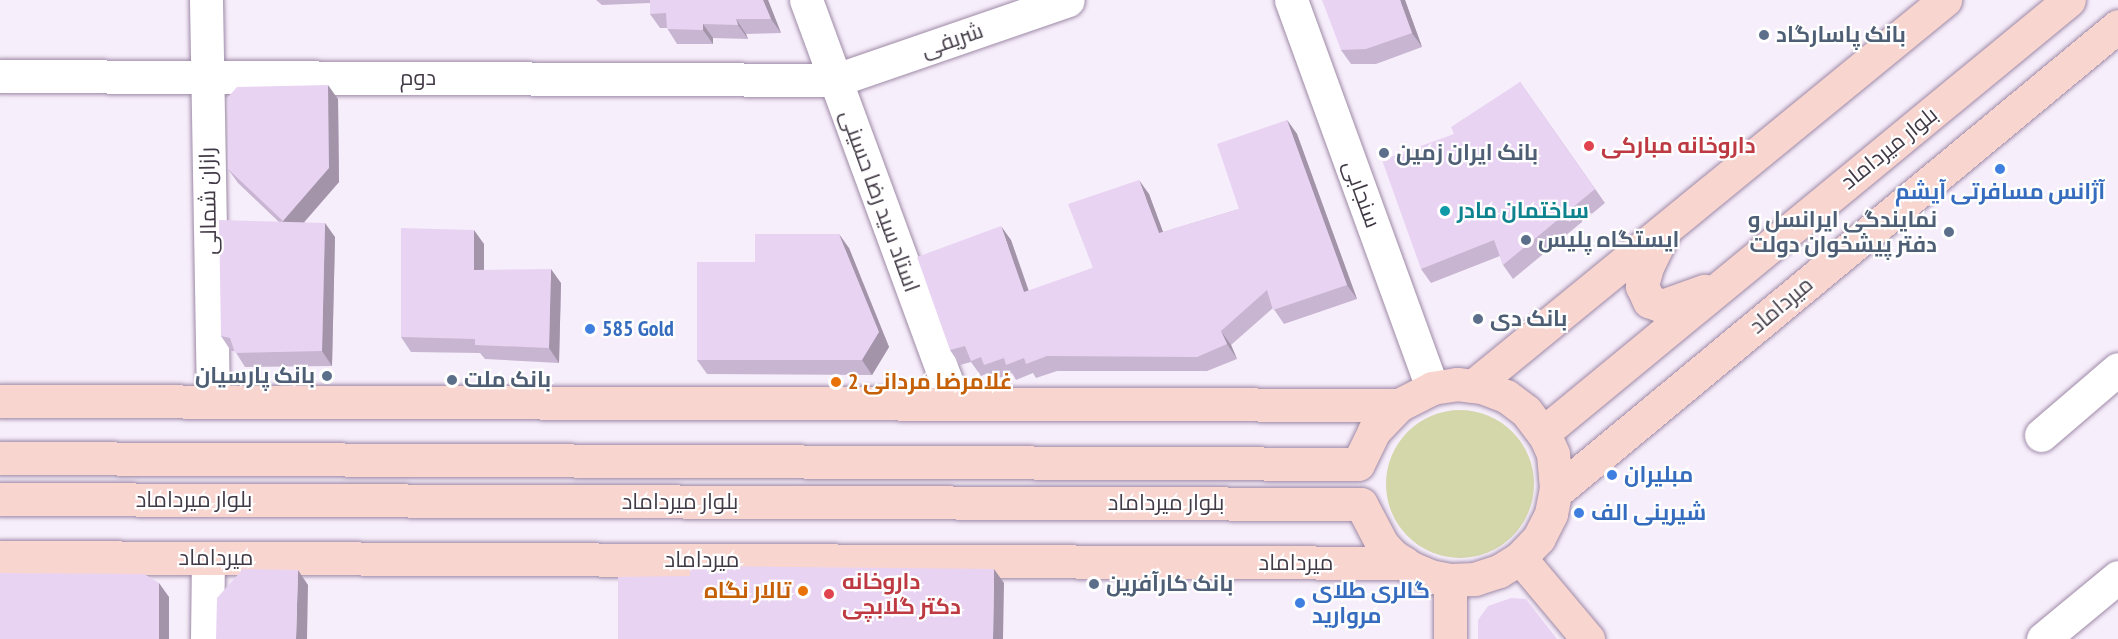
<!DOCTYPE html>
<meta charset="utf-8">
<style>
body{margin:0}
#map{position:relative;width:2118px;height:639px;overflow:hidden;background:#f7eefb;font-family:"PT Sans Narrow",Cairo,sans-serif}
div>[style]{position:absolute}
.green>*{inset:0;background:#d4d7aa}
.round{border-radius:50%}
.roads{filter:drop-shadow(0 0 2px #9d89a6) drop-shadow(0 0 2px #9d89a6)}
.minor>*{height:33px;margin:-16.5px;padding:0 16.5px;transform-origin:16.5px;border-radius:16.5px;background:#fff}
.tertiary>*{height:33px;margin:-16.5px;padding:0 16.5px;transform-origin:16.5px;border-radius:16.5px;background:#fff}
.secondary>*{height:33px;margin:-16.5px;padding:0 16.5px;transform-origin:16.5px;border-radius:16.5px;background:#f9d5d0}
.wall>*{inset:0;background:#c8b5d1}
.shaded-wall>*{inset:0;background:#a394aa}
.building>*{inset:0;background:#e9d3f3}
.dots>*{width:16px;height:16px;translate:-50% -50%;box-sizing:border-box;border:3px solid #fff;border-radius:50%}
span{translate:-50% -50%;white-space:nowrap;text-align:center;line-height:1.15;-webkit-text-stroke:4.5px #fff;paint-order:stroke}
.service-label{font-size:22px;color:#4e5e75;font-weight:700}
.left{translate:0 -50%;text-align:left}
.right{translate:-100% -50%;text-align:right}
.street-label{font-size:22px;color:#413945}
.health-label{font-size:22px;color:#be3a42;font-weight:700}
.shop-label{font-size:22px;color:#366cbe;font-weight:700}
.culture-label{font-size:22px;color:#0d838f;font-weight:700}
.food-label{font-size:22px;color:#c56008;font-weight:700}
</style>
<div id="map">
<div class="green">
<i class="round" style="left:1386px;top:410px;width:148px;height:148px"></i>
</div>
<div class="roads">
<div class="minor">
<i style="left:806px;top:0;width:429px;rotate:69.8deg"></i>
<i style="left:0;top:76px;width:836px;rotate:0.27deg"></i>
<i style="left:836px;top:80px;width:245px;rotate:-19deg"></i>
<i style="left:2041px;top:435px;width:101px;rotate:-40.6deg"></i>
<i style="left:207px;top:639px;width:81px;rotate:-89.3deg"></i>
<i style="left:2043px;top:639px;width:97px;rotate:-39.6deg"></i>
</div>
<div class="tertiary">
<i style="left:206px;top:0;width:401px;rotate:89deg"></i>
<i style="left:1291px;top:0;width:413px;rotate:70deg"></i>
</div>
<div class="secondary">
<i style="left:1663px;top:234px;width:37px;rotate:116deg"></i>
<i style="left:1647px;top:267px;width:20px;rotate:105deg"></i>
<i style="left:1642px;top:286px;width:17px;rotate:65deg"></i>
<i style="left:1649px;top:301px;width:14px;rotate:21deg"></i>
<i style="left:1662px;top:306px;width:45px;rotate:-19.7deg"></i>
<i style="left:1473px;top:386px;width:610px;rotate:-39.28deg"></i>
<i style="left:0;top:401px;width:1399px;rotate:0.16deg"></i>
<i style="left:1543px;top:433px;width:681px;rotate:-39.46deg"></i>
<i style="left:0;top:458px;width:1358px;rotate:0.25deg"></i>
<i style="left:1358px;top:464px;width:37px;rotate:-64deg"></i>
<i style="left:1374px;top:431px;width:36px;rotate:-46deg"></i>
<i style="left:1399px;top:405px;width:37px;rotate:-27deg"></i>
<i style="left:1432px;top:388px;width:25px;rotate:-9deg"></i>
<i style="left:1457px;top:384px;width:25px;rotate:7deg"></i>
<i style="left:1482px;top:387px;width:26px;rotate:21deg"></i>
<i style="left:1506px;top:396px;width:25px;rotate:37deg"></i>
<i style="left:1526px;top:411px;width:34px;rotate:53deg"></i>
<i style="left:1546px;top:438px;width:17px;rotate:66deg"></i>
<i style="left:1553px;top:454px;width:34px;rotate:85deg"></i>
<i style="left:1556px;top:488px;width:26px;rotate:101deg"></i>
<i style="left:1551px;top:514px;width:27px;rotate:117deg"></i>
<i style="left:1539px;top:538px;width:28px;rotate:134deg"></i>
<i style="left:1520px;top:558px;width:25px;rotate:148deg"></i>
<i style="left:1499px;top:571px;width:25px;rotate:162deg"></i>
<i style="left:1475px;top:579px;width:25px;rotate:178deg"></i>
<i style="left:1450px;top:580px;width:20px;rotate:-169deg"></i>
<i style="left:1430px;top:576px;width:21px;rotate:-157deg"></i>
<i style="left:1411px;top:568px;width:22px;rotate:-146deg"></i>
<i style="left:1393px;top:556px;width:16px;rotate:-133deg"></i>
<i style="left:1382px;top:544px;width:45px;rotate:-117.7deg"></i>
<i style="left:1361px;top:504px;width:1361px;rotate:-179.79deg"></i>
<i style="left:1556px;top:492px;width:730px;rotate:-39.66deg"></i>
<i style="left:0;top:557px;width:1404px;rotate:0.24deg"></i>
<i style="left:1520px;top:558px;width:106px;rotate:50deg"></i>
<i style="left:1450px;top:639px;width:59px;rotate:-90deg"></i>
</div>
</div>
<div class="wall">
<i style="clip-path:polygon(596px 0,768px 0,781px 33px,746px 34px,748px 39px,713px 38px,713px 44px,677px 44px,667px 28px,660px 28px,650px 14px,650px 3px,602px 5px)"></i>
<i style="clip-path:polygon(1405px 0,1422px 47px,1376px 64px,1351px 64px,1341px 50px)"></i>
<i style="clip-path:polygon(1520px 82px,1605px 203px,1513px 279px,1503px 265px,1500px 256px,1431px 283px,1421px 269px,1454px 134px)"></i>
<i style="clip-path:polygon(338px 99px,339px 182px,304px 222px,335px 237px,332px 366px,245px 367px,235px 351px,231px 351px,221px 336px,279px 222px,238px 183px,228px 169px)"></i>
<i style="clip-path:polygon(1287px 120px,1297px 134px,1357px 299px,1284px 324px,1273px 308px,1231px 345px,1237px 359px,1207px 371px,1057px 371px,1036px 378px,1033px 373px,1016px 380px,1012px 373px,994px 380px,989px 373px,981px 376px,971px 362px,960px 365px,950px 350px,1011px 240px,1029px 291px,1093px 268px,1149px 194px,1163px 232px,1239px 209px)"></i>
<i style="clip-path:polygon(484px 244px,484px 270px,561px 283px,559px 363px,485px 359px,480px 353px,411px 352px,401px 337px)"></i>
<i style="clip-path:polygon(849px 248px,889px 347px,872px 375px,707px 374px,697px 360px,755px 262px)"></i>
</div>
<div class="shaded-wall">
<i style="clip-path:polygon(763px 0,768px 0,781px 33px,771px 19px)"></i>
<i style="clip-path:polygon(1400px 0,1405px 0,1422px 47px,1412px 33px)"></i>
<i style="clip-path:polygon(736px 19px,746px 34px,748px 39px,738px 25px)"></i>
<i style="clip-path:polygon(703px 24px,713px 38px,713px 44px,703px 30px)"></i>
<i style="clip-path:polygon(328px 85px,338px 99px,339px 182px,293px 235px,283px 221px)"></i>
<i style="clip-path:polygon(1287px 120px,1297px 134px,1357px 299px,1347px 285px)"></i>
<i style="clip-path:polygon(1139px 180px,1149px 194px,1169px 248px,1159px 233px)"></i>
<i style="clip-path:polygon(325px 223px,335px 237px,332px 366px,322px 351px)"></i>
<i style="clip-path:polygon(1001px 226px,1011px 240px,1034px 307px,1024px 292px)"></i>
<i style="clip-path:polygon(474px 230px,484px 244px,484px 284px,474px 270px)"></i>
<i style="clip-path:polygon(839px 234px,849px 248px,889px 347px,872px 375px,862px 360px)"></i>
<i style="clip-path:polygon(551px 269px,561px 283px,559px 363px,549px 348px)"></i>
<i style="clip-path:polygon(1221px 331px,1231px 345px,1237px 359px,1227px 344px)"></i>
<i style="clip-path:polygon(994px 569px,1004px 583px,1003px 639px,993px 639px)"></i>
<i style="clip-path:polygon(298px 570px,308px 585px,307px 639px,296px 639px)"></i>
<i style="clip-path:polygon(159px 583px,169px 597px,169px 639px,159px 639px)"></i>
</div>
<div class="building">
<i style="clip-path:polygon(650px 0,763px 0,771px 19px,736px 19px,738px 25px,703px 24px,703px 30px,667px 29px,666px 13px,650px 14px)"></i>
<i style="clip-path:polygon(1322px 0,1400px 0,1412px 33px,1366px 49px,1341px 50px)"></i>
<i style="clip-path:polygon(1520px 82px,1595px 189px,1503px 265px,1494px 240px,1421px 269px,1382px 160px,1454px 134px,1451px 127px)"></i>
<i style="clip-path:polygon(328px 85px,329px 168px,283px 221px,228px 169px,228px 97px,237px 87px)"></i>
<i style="clip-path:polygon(1287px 120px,1347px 285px,1273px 310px,1267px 290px,1221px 331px,1227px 344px,1197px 357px,1047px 356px,1026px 364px,1024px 358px,1006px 365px,1004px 358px,984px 365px,981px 357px,971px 361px,965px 346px,950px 350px,917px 257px,1001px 226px,1024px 292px,1093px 268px,1068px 204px,1139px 180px,1159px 233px,1239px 209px,1217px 144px)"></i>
<i style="clip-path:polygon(219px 220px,325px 223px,322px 351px,235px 353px,230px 338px,221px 336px)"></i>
<i style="clip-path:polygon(401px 228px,474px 230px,474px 270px,551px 269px,549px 348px,475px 345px,475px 339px,401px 337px)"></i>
<i style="clip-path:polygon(755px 234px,839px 234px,879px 332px,862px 360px,697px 360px,697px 262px,755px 262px)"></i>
<i style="clip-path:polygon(690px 566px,994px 569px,993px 639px,618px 639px,618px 577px,690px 576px)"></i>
<i style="clip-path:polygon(243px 569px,298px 570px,296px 639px,216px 639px,217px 598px)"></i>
<i style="clip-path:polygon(0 573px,144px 574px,159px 583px,159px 639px,0 639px)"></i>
<i style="clip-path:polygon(1511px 598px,1526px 599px,1557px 639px,1478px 639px,1478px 620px,1488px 606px)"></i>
</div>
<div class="dots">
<i style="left:1764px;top:35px;background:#5c6f8a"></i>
<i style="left:1589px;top:146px;background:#e0444e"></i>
<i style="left:1384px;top:153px;background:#5c6f8a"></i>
<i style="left:2000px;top:169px;background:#3f7fe0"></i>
<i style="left:1445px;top:211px;background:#0f9aa8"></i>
<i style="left:1949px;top:232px;background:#5c6f8a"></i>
<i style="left:1526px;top:240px;background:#5c6f8a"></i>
<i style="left:1478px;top:319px;background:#5c6f8a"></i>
<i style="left:590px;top:329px;background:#3f7fe0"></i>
<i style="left:327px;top:376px;background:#5c6f8a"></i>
<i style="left:452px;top:380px;background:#5c6f8a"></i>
<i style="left:836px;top:382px;background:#e8710a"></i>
<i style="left:1612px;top:475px;background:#3f7fe0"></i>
<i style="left:1579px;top:513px;background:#3f7fe0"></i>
<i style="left:1094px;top:584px;background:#5c6f8a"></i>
<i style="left:803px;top:591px;background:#e8710a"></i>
<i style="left:829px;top:594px;background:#e0444e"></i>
<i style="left:1300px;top:603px;background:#3f7fe0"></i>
</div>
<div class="service-label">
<span class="left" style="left:1776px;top:35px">بانک پاسارگاد</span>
<span class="left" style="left:1396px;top:153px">بانک ایران زمین</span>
<span class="right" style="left:1937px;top:232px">نمایندگی ایرانسل و<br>دفتر پیشخوان دولت</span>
<span class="left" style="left:1538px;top:240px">ایستگاه پلیس</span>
<span class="left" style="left:1490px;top:319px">بانک دی</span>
<span class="right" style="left:315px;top:376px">بانک پارسیان</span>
<span class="left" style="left:464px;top:380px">بانک ملت</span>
<span class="left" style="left:1106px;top:584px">بانک کارآفرین</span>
</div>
<div class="street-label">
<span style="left:952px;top:40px;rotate:-19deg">شریفی</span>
<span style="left:418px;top:78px">دوم</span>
<span style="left:1889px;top:148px;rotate:-39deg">بلوار میرداماد</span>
<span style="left:1362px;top:194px;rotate:70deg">سنجابی</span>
<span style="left:208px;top:201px;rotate:-91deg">رازان شمالی</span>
<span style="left:880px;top:201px;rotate:70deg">استاد سید رضا حسینی</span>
<span style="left:1781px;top:305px;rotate:-40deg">میرداماد</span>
<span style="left:194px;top:500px">بلوار میرداماد</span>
<span style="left:680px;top:502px">بلوار میرداماد</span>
<span style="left:1166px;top:503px">بلوار میرداماد</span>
<span style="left:216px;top:558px">میرداماد</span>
<span style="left:702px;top:560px">میرداماد</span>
<span style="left:1296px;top:563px">میرداماد</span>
</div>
<div class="health-label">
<span class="left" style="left:1601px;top:146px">داروخانه مبارکی</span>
<span class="left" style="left:842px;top:594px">داروخانه<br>دکتر گلابچی</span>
</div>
<div class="shop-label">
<span style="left:2000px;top:192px">آژانس مسافرتی آیشم</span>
<span class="left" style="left:602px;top:329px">585 Gold</span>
<span class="left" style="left:1624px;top:475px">مبلیران</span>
<span class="left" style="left:1591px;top:513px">شیرینی الف</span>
<span class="left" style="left:1312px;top:603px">گالری طلای<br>مروارید</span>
</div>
<div class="culture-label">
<span class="left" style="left:1457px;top:211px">ساختمان مادر</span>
</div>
<div class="food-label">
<span class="left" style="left:848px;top:382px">غلامرضا مردانی 2</span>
<span class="right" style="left:791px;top:591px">تالار نگاه</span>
</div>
</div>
